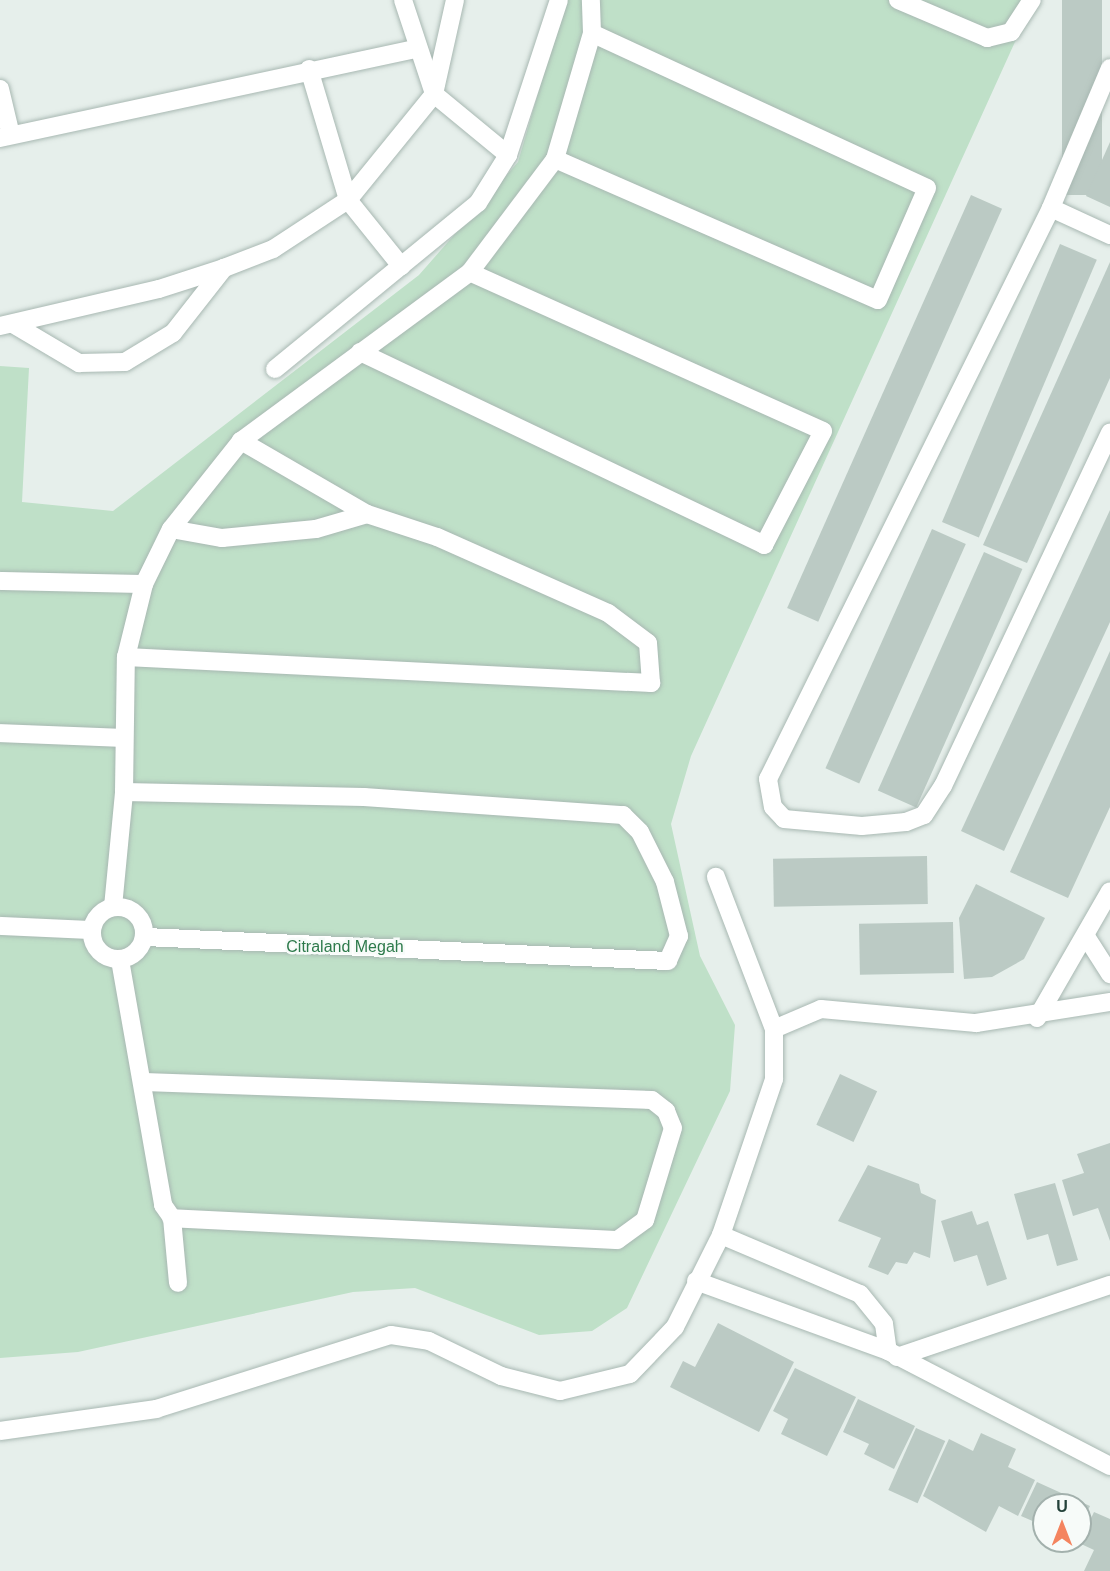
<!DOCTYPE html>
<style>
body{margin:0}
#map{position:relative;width:1110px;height:1571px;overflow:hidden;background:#e6efeb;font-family:Arial,sans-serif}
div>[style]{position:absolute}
.green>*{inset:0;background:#bfe0c8}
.building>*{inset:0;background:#bbcac4;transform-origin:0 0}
.roads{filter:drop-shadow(0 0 2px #a8b8b2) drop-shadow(0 0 2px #a8b8b2)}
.street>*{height:18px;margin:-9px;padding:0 9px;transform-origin:9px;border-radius:9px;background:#fff}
.street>.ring{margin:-9px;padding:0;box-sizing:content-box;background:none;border:18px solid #fff;border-radius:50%}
span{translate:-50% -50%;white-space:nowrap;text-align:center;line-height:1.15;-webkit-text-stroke:5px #f7fbf9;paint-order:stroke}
.park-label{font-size:16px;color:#2d7a4b}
.north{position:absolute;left:1032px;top:1493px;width:60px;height:60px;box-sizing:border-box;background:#f7fbf9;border:2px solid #a3b1ad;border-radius:50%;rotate:0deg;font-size:16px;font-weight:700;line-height:24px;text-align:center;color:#24423a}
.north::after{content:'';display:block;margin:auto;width:21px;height:27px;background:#f4845f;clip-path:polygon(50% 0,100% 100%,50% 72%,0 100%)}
</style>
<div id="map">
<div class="green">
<i style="clip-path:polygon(556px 0,1034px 0,691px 756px,671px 824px,700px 956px,735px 1025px,730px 1091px,627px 1308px,592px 1331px,539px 1335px,415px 1288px,353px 1292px,78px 1352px,0 1358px,0 366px,29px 368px,22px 502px,113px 511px,419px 275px,518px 162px,556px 32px)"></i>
</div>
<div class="building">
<i style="left:1062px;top:0;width:40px;height:195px"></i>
<i style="clip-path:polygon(1110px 142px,1110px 207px,1086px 196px)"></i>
<i style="left:971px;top:195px;width:34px;height:452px;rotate:24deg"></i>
<i style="left:1060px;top:244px;width:40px;height:302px;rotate:23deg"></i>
<i style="clip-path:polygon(1110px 262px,1110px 378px,1027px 563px,983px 545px)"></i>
<i style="clip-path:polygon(1110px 510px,1110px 622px,1004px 851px,961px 831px)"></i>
<i style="left:932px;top:529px;width:37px;height:262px;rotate:24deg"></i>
<i style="left:984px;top:552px;width:42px;height:261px;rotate:24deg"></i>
<i style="clip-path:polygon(1110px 651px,1110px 807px,1068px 898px,1010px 872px)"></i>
<i style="left:927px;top:856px;width:48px;height:154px;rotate:89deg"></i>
<i style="clip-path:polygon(976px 884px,1045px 918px,1024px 959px,992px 977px,964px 979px,959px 918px)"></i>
<i style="left:953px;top:922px;width:51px;height:94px;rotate:89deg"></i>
<i style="left:840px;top:1074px;width:41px;height:56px;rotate:25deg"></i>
<i style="clip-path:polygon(1110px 1143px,1110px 1241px,1098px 1208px,1073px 1216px,1062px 1180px,1084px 1173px,1077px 1154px)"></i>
<i style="clip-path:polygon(868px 1165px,919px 1184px,921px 1193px,936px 1200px,930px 1258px,914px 1252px,907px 1264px,896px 1262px,888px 1275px,868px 1267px,881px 1238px,838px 1221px)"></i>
<i style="clip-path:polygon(1055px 1183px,1078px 1260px,1057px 1266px,1048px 1234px,1027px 1240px,1014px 1194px)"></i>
<i style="clip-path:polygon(972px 1211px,977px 1225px,988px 1221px,1007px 1279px,987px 1286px,977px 1255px,954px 1262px,941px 1221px)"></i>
<i style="clip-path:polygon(718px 1323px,794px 1362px,759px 1432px,670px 1387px,683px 1361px,695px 1367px)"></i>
<i style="clip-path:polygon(795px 1368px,856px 1397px,827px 1456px,781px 1434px,788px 1419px,773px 1411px)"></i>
<i style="clip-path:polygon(858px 1399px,915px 1426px,894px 1469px,864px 1454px,869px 1444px,843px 1432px)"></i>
<i style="left:916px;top:1428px;width:32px;height:68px;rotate:24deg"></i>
<i style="clip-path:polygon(981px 1433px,1016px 1449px,1008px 1467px,1035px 1480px,1018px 1516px,999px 1506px,986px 1532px,923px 1496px,949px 1439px,973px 1451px)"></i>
<i style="clip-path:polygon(1037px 1482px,1090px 1506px,1080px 1527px,1080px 1505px,1044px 1505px,1044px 1526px,1021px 1516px)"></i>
<i style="clip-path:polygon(1094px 1512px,1110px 1519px,1110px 1571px,1084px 1571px,1094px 1550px,1079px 1543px)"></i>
</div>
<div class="roads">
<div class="street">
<i style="left:403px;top:0;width:99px;rotate:71.7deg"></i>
<i style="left:434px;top:94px;width:96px;rotate:39.5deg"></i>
<i style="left:898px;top:0;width:97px;rotate:23.1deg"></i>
<i style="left:987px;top:38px;width:25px;rotate:-14deg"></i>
<i style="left:1011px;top:32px;width:38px;rotate:-57deg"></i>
<i style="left:1110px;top:68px;width:152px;rotate:112.9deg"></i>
<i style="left:1051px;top:208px;width:637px;rotate:116.36deg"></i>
<i style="left:768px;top:779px;width:28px;rotate:80deg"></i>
<i style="left:773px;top:807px;width:16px;rotate:47deg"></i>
<i style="left:784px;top:819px;width:78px;rotate:5.1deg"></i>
<i style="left:862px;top:826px;width:44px;rotate:-5.2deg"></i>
<i style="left:906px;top:822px;width:19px;rotate:-21deg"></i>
<i style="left:924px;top:815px;width:35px;rotate:-57deg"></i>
<i style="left:943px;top:786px;width:391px;rotate:-64.7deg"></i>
<i style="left:309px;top:69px;width:137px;rotate:73.4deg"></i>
<i style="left:348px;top:200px;width:85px;rotate:51.2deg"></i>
<i style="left:0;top:89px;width:47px;rotate:76.6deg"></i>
<i style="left:0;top:138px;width:425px;rotate:-12.1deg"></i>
<i style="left:555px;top:159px;width:352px;rotate:23.6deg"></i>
<i style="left:878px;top:300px;width:122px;rotate:-66.4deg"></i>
<i style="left:927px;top:188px;width:369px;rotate:-155.2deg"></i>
<i style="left:1051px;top:208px;width:65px;rotate:24.6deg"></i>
<i style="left:13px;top:324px;width:77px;rotate:30.6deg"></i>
<i style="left:79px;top:363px;width:46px;rotate:-1.2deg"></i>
<i style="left:125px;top:362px;width:56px;rotate:-31.1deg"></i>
<i style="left:173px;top:333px;width:83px;rotate:-51.9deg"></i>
<i style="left:0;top:326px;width:163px;rotate:-13.1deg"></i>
<i style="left:159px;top:289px;width:68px;rotate:-17.9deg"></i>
<i style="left:224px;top:268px;width:53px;rotate:-21.2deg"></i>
<i style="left:273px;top:249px;width:90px;rotate:-33.2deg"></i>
<i style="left:348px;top:200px;width:136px;rotate:-50.9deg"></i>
<i style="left:434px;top:94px;width:96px;rotate:-77.4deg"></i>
<i style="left:360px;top:352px;width:448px;rotate:25.5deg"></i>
<i style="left:764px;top:545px;width:128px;rotate:-62.6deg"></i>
<i style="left:823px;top:431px;width:387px;rotate:-155.8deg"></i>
<i style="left:275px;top:369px;width:262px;rotate:-39.3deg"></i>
<i style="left:478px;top:203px;width:57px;rotate:-58deg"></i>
<i style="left:508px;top:155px;width:163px;rotate:-71.8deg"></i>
<i style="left:171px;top:529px;width:52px;rotate:10deg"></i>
<i style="left:222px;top:538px;width:94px;rotate:-5.5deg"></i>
<i style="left:316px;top:529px;width:53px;rotate:-16.4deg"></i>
<i style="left:0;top:581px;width:144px;rotate:1.2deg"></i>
<i style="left:126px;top:657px;width:526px;rotate:2.84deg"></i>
<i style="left:651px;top:683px;width:40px;rotate:-94.3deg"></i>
<i style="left:648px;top:643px;width:50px;rotate:-143.1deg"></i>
<i style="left:608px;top:613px;width:187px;rotate:-156deg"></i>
<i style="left:437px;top:537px;width:74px;rotate:-161.8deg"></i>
<i style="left:367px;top:514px;width:146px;rotate:-149.9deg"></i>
<i style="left:0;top:733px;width:122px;rotate:2.3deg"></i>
<i style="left:124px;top:792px;width:240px;rotate:1.2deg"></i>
<i style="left:364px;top:797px;width:260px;rotate:4deg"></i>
<i style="left:623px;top:815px;width:24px;rotate:45deg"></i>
<i style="left:640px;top:832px;width:56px;rotate:63.4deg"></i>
<i style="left:665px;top:882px;width:56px;rotate:75.5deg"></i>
<i style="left:679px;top:936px;width:27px;rotate:114deg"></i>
<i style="left:668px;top:961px;width:524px;rotate:-177.37deg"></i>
<i class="ring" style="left:92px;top:907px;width:34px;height:34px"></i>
<i style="left:113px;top:907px;width:116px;rotate:-84.5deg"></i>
<i style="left:124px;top:792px;width:135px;rotate:-89.2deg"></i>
<i style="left:126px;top:657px;width:75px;rotate:-76.1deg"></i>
<i style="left:144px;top:584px;width:61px;rotate:-63.9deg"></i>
<i style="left:171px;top:529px;width:112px;rotate:-51.5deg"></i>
<i style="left:241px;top:441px;width:285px;rotate:-36.4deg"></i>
<i style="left:470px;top:272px;width:141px;rotate:-53deg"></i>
<i style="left:555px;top:159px;width:131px;rotate:-73.6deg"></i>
<i style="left:592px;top:33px;width:33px;rotate:-92deg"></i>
<i style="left:0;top:926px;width:92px;rotate:2.5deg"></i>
<i style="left:1087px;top:938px;width:43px;rotate:57.4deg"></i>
<i style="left:120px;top:960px;width:249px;rotate:80deg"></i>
<i style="left:163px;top:1205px;width:16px;rotate:55deg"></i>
<i style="left:172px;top:1218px;width:65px;rotate:84.7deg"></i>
<i style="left:1037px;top:1018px;width:146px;rotate:-60.1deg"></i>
<i style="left:774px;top:1029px;width:51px;rotate:-23.1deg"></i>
<i style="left:821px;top:1009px;width:156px;rotate:5.2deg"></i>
<i style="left:976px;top:1023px;width:136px;rotate:-8.9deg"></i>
<i style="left:144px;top:1082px;width:508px;rotate:2.03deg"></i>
<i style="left:652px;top:1100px;width:18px;rotate:38deg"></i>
<i style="left:666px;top:1111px;width:18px;rotate:68deg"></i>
<i style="left:673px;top:1128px;width:96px;rotate:106.9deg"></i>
<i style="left:645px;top:1220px;width:34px;rotate:144deg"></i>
<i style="left:617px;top:1240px;width:446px;rotate:-177.2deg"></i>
<i style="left:721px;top:1235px;width:151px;rotate:23deg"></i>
<i style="left:860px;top:1294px;width:38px;rotate:51deg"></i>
<i style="left:884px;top:1324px;width:27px;rotate:82deg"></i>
<i style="left:696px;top:1281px;width:204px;rotate:20deg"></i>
<i style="left:888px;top:1351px;width:250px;rotate:27.4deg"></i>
<i style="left:897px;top:1357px;width:225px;rotate:-18.7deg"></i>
<i style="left:0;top:1431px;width:158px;rotate:-8deg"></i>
<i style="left:156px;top:1409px;width:246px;rotate:-17.5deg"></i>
<i style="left:391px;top:1335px;width:38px;rotate:9deg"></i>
<i style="left:429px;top:1341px;width:80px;rotate:25.9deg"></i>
<i style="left:501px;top:1376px;width:61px;rotate:14.3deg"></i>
<i style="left:560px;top:1391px;width:72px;rotate:-13.7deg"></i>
<i style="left:630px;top:1374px;width:65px;rotate:-46.2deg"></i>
<i style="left:675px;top:1327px;width:103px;rotate:-63.4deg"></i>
<i style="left:721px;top:1235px;width:165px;rotate:-71.2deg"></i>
<i style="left:774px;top:1079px;width:50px;rotate:-90deg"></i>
<i style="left:774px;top:1029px;width:163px;rotate:-110.9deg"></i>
</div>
</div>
<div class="park-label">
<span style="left:345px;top:947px">Citraland Megah</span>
</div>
<div class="north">U</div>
</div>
